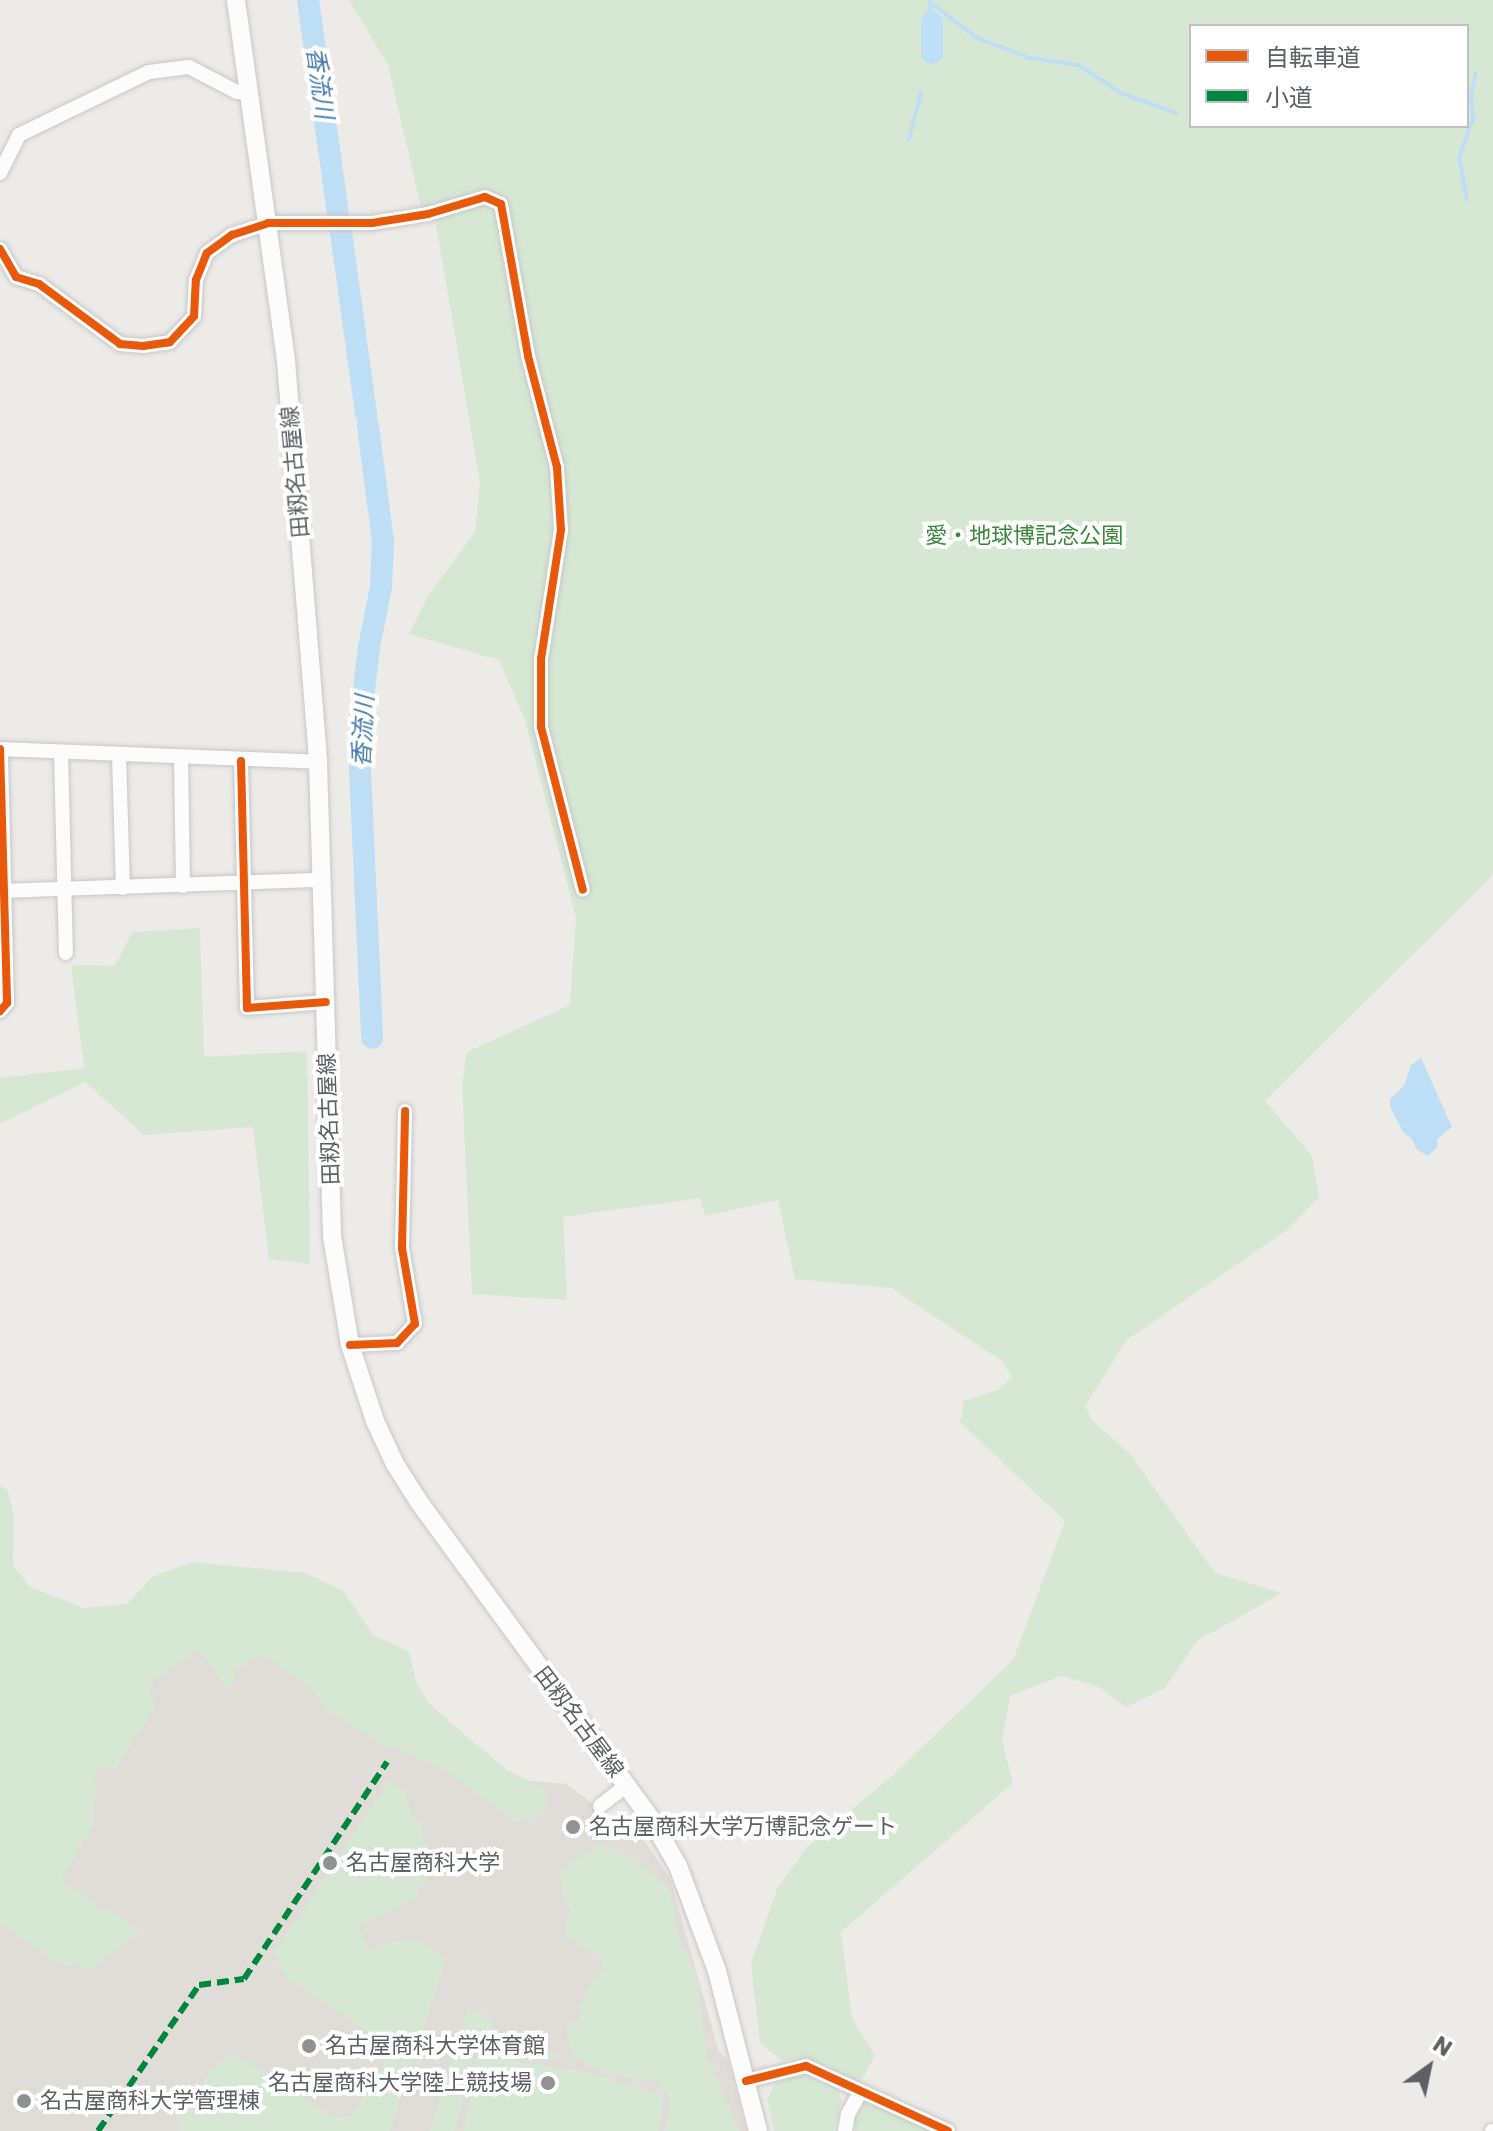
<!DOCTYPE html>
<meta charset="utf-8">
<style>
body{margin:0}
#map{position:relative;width:1493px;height:2131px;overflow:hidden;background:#edebe8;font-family:Poppins,"Noto Sans JP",sans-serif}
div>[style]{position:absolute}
.education>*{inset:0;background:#e0ddd8}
.green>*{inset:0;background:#d6e8d4}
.water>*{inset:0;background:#bedef5}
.stream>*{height:4px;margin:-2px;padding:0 2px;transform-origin:2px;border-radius:2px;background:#bedef5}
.river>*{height:22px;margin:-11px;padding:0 11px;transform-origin:11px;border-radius:11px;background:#bedef5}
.roads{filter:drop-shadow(0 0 2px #c7c7c7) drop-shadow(0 0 2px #c7c7c7)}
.street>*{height:14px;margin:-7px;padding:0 7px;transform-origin:7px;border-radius:7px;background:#fcfcfc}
.secondary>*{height:18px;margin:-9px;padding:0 9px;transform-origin:9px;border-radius:9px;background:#fcfcfc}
.quiet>*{height:6px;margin-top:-3px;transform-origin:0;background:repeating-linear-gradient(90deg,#00873e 0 12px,transparent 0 18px)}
.cycleway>*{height:8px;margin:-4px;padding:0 4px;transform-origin:4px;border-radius:4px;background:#e8590c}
.dots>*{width:22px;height:22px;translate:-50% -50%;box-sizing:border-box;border:4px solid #fff;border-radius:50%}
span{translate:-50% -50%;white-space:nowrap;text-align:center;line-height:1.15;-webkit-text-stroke:8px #fff;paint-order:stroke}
.street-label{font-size:22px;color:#5d6165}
.park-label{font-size:22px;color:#3b863d}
.poi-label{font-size:22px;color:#5d6165}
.left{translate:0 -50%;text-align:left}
.right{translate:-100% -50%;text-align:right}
.water-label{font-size:24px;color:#477aac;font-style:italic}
.legend{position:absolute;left:1189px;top:24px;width:280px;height:104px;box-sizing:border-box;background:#fff;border:2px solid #bec0c1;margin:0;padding:10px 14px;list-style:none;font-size:24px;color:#5d6165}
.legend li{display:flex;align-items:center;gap:16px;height:40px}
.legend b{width:40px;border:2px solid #bec0c1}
.north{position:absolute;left:1389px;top:2027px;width:80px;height:80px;-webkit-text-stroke:6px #fff;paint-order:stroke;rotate:33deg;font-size:22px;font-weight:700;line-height:32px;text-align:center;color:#5d6165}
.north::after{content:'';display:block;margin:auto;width:28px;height:36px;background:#5d6165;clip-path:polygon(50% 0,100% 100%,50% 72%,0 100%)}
</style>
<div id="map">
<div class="education">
<i style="clip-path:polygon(305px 1573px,343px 1591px,373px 1635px,409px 1652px,416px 1682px,429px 1704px,505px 1769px,522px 1780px,566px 1784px,612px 1818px,631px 1822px,670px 1878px,719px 2052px,727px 2058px,746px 2131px,0 2131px,0 1795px,67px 1735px)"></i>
</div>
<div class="green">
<i style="clip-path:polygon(evenodd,349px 0,1493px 0,1493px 875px,1265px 1101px,1312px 1156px,1319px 1197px,1287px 1230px,1127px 1340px,1085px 1406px,1093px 1421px,1130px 1454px,1215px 1573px,1282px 1593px,1197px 1641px,1164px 1689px,1126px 1707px,1097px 1686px,1061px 1676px,1010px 1696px,1002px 1740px,1013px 1783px,841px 1932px,852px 2018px,875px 2056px,860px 2083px,807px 2058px,782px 2061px,760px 2043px,751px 1964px,777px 1889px,807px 1847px,893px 1775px,1013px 1660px,1065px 1521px,959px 1421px,962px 1417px,963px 1401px,997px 1390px,1012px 1377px,1002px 1361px,891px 1288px,795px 1279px,778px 1200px,705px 1216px,700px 1198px,563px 1217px,567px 1300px,472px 1294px,462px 1084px,467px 1052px,570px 1005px,576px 918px,525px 720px,499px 660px,409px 634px,428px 596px,475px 532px,480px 482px,436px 225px,431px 211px,422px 212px,388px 65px,349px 0,1191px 26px,1467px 26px,1467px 126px,1191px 126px,1191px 26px)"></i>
<i style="clip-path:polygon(200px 928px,204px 1057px,307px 1051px,310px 1264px,269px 1259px,253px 1127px,144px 1135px,85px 1082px,0 1124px,0 1078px,84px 1068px,71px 965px,115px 966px,132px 932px)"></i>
<i style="clip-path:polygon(0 1484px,8px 1491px,14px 1516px,13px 1565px,30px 1587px,84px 1608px,127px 1604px,152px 1577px,193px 1562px,305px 1573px,343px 1591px,373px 1635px,409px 1652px,416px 1682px,429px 1704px,505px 1769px,543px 1788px,549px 1803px,533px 1817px,516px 1822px,444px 1769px,378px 1742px,323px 1707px,315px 1691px,273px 1661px,258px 1655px,236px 1670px,235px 1679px,227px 1688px,199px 1650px,154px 1679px,149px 1695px,156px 1707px,116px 1767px,96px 1768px,93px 1826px,62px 1879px,99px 1908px,113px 1912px,140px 1932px,91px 1969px,57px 1963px,0 1922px)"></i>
<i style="clip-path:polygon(390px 1780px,405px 1792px,412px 1816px,420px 1824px,432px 1872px,413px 1900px,359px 1927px,370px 1950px,388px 1943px,416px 1939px,446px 1959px,390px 2131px,179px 2131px,179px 2119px,207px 2075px,228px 2057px,238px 2056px,334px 2118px,351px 2116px,384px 2066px,386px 2044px,285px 1977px,274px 1952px)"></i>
<i style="clip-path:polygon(600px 1843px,644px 1867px,669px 1889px,678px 1932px,698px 1983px,706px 2052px,739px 2131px,665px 2131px,671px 2098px,657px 2081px,622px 2077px,589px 2066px,570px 2049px,566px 2027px,571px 2021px,581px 2021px,579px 2007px,591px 1983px,604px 1969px,601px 1956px,568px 1938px,564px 1931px,571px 1909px,564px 1900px,560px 1872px)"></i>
<i style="clip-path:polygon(469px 2007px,490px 2017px,495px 2032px,515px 2043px,560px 2054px,552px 2060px,519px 2059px,476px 2044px,455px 2131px,430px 2131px)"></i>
<i style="clip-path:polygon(477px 2055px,584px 2072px,664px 2095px,659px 2131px,464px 2131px)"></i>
<i style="clip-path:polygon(800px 2074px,838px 2089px,842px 2102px,834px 2131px,774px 2131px,767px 2099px,779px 2078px)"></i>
<i style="clip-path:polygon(867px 2100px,930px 2131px,855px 2131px,854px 2120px)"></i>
</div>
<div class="water">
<i style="clip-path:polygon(1421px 1058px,1452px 1127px,1437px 1139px,1437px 1147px,1428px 1156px,1417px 1150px,1412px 1139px,1403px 1132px,1390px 1107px,1390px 1099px,1404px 1086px,1411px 1065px)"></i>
</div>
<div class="stream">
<i style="left:930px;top:0;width:17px;rotate:87deg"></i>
<i style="left:930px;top:2px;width:59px;rotate:37.5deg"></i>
<i style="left:977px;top:38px;width:57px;rotate:20.7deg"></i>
<i style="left:1030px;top:58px;width:49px;rotate:8.3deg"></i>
<i style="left:1078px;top:65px;width:51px;rotate:33.1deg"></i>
<i style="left:1121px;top:93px;width:59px;rotate:20deg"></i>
<i style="left:909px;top:139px;width:48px;rotate:-75.4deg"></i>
<i style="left:1467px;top:200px;width:44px;rotate:-100.5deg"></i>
<i style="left:1459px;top:157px;width:40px;rotate:-69.8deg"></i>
<i style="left:1473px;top:119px;width:22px;rotate:-95deg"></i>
<i style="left:1471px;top:97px;width:25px;rotate:-79deg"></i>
</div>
<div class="river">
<i style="left:308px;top:0;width:215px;rotate:82deg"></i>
<i style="left:932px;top:53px;width:31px;rotate:-90deg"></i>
<i style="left:341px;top:233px;width:183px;rotate:82.1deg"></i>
<i style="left:368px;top:426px;width:116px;rotate:82.6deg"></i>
<i style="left:383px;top:541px;width:46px;rotate:92.5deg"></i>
<i style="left:381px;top:587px;width:61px;rotate:101.3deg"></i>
<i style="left:369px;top:647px;width:60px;rotate:96.7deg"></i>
<i style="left:362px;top:707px;width:63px;rotate:91.8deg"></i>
<i style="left:360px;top:770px;width:268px;rotate:87.4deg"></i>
</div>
<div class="roads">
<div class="street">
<i style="left:0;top:173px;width:42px;rotate:-63.4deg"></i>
<i style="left:19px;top:135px;width:144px;rotate:-25.9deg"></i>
<i style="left:149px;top:72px;width:40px;rotate:-7.1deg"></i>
<i style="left:189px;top:67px;width:54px;rotate:27.5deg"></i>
<i style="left:237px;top:92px;width:13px;rotate:4deg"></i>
<i style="left:0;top:249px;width:32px;rotate:60deg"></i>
<i style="left:16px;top:277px;width:24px;rotate:17deg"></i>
<i style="left:39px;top:284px;width:101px;rotate:36.5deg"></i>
<i style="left:120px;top:344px;width:23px;rotate:5deg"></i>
<i style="left:143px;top:346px;width:27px;rotate:-8deg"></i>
<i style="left:170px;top:342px;width:35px;rotate:-47deg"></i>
<i style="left:194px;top:316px;width:36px;rotate:-87deg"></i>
<i style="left:196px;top:280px;width:29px;rotate:-68deg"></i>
<i style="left:207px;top:253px;width:31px;rotate:-36deg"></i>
<i style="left:232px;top:235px;width:38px;rotate:-18deg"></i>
<i style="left:268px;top:223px;width:104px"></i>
<i style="left:372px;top:223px;width:57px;rotate:-9.1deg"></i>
<i style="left:428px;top:214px;width:59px;rotate:-16.6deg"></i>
<i style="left:485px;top:197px;width:17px;rotate:24deg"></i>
<i style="left:501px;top:204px;width:154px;rotate:79.9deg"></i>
<i style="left:528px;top:356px;width:115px;rotate:75.4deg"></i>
<i style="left:557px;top:467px;width:63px;rotate:86.4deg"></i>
<i style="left:561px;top:530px;width:131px;rotate:98.8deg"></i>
<i style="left:541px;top:659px;width:68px;rotate:90deg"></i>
<i style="left:541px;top:727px;width:168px;rotate:75.6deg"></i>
<i style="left:0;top:749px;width:318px;rotate:2.3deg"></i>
<i style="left:61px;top:752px;width:201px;rotate:88.6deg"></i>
<i style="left:119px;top:755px;width:133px;rotate:88.3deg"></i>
<i style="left:181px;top:757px;width:129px;rotate:89.1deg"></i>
<i style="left:241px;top:761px;width:247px;rotate:88.6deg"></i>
<i style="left:247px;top:1008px;width:79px;rotate:-4.3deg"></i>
<i style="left:0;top:891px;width:322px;rotate:-2deg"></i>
<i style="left:0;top:1011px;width:11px;rotate:-49deg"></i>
<i style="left:7px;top:1003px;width:254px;rotate:-91.4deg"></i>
<i style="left:350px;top:1345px;width:47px;rotate:-2.4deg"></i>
<i style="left:397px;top:1343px;width:26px;rotate:-47deg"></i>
<i style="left:415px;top:1324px;width:77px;rotate:-99.7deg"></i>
<i style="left:402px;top:1248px;width:137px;rotate:-88.7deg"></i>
<i style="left:600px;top:1806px;width:34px;rotate:-38deg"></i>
<i style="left:746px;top:2081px;width:62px;rotate:-14deg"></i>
<i style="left:806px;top:2066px;width:156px;rotate:24.6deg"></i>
<i style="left:845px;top:2131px;width:17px;rotate:-80deg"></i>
<i style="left:848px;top:2114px;width:26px;rotate:-61deg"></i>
<i style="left:1492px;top:2131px;width:1px"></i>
</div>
<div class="secondary">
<i style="left:236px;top:0;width:364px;rotate:82.1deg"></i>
<i style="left:286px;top:361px;width:402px;rotate:85.4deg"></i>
<i style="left:318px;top:762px;width:474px;rotate:88.3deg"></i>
<i style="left:332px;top:1236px;width:110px;rotate:80.6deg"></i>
<i style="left:350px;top:1345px;width:80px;rotate:71.8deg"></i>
<i style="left:375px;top:1421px;width:47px;rotate:65.1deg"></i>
<i style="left:395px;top:1464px;width:45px;rotate:57.7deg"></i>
<i style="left:419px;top:1502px;width:396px;rotate:53.8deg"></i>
<i style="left:653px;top:1822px;width:51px;rotate:60.4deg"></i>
<i style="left:678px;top:1866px;width:112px;rotate:69.6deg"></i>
<i style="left:717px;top:1971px;width:165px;rotate:75.6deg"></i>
</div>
</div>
<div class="quiet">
<i style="left:98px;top:2131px;width:178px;rotate:-55.3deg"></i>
<i style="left:199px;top:1985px;width:45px;rotate:-7.6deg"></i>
<i style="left:244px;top:1979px;width:260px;rotate:-56.6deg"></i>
</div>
<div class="cycleway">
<i style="left:0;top:249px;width:32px;rotate:60deg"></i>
<i style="left:16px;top:277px;width:24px;rotate:17deg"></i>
<i style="left:39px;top:284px;width:101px;rotate:36.5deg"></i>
<i style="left:120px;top:344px;width:23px;rotate:5deg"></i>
<i style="left:143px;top:346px;width:27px;rotate:-8deg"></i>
<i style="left:170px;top:342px;width:35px;rotate:-47deg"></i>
<i style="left:194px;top:316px;width:36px;rotate:-87deg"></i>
<i style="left:196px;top:280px;width:29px;rotate:-68deg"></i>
<i style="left:207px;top:253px;width:31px;rotate:-36deg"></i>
<i style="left:232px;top:235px;width:38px;rotate:-18deg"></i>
<i style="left:268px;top:223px;width:104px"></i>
<i style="left:372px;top:223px;width:57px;rotate:-9.1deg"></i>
<i style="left:428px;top:214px;width:59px;rotate:-16.6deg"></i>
<i style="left:485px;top:197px;width:17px;rotate:24deg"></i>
<i style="left:501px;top:204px;width:154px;rotate:79.9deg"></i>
<i style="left:528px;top:356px;width:115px;rotate:75.4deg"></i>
<i style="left:557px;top:467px;width:63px;rotate:86.4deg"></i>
<i style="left:561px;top:530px;width:131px;rotate:98.8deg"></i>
<i style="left:541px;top:659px;width:68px;rotate:90deg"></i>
<i style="left:541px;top:727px;width:168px;rotate:75.6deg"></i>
<i style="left:0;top:749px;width:254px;rotate:88.4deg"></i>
<i style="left:7px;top:1003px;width:11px;rotate:131deg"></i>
<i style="left:241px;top:761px;width:247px;rotate:88.6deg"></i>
<i style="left:247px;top:1008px;width:79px;rotate:-4.3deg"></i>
<i style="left:350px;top:1345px;width:47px;rotate:-2.4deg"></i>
<i style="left:397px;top:1343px;width:26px;rotate:-47deg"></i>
<i style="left:415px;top:1324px;width:77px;rotate:-99.7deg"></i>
<i style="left:402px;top:1248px;width:137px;rotate:-88.7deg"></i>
<i style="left:746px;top:2081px;width:62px;rotate:-14deg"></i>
<i style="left:806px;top:2066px;width:156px;rotate:24.6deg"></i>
</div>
<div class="dots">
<i style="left:573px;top:1827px;background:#8f9193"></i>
<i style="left:330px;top:1863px;background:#8f9193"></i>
<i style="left:309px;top:2046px;background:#8f9193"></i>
<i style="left:548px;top:2083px;background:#8f9193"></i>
<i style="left:24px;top:2101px;background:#8f9193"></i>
</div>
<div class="street-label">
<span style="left:295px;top:472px;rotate:-95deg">田籾名古屋線</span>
<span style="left:329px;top:1119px;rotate:-92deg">田籾名古屋線</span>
<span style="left:579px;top:1722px;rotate:53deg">田籾名古屋線</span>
</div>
<div class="park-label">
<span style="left:1024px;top:536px">愛・地球博記念公園</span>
</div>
<div class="poi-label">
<span class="left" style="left:589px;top:1827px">名古屋商科大学万博記念ゲート</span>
<span class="left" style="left:346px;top:1863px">名古屋商科大学</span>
<span class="left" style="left:325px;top:2046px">名古屋商科大学体育館</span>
<span class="right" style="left:532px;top:2083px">名古屋商科大学陸上競技場</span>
<span class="left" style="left:40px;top:2101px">名古屋商科大学管理棟</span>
</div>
<div class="water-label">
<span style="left:320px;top:83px;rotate:82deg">香流川</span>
<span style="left:363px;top:731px;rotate:-87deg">香流川</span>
</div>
<ul class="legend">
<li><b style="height:10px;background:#e8590c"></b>自転車道</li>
<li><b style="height:10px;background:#00873e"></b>小道</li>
</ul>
<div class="north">N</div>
</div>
